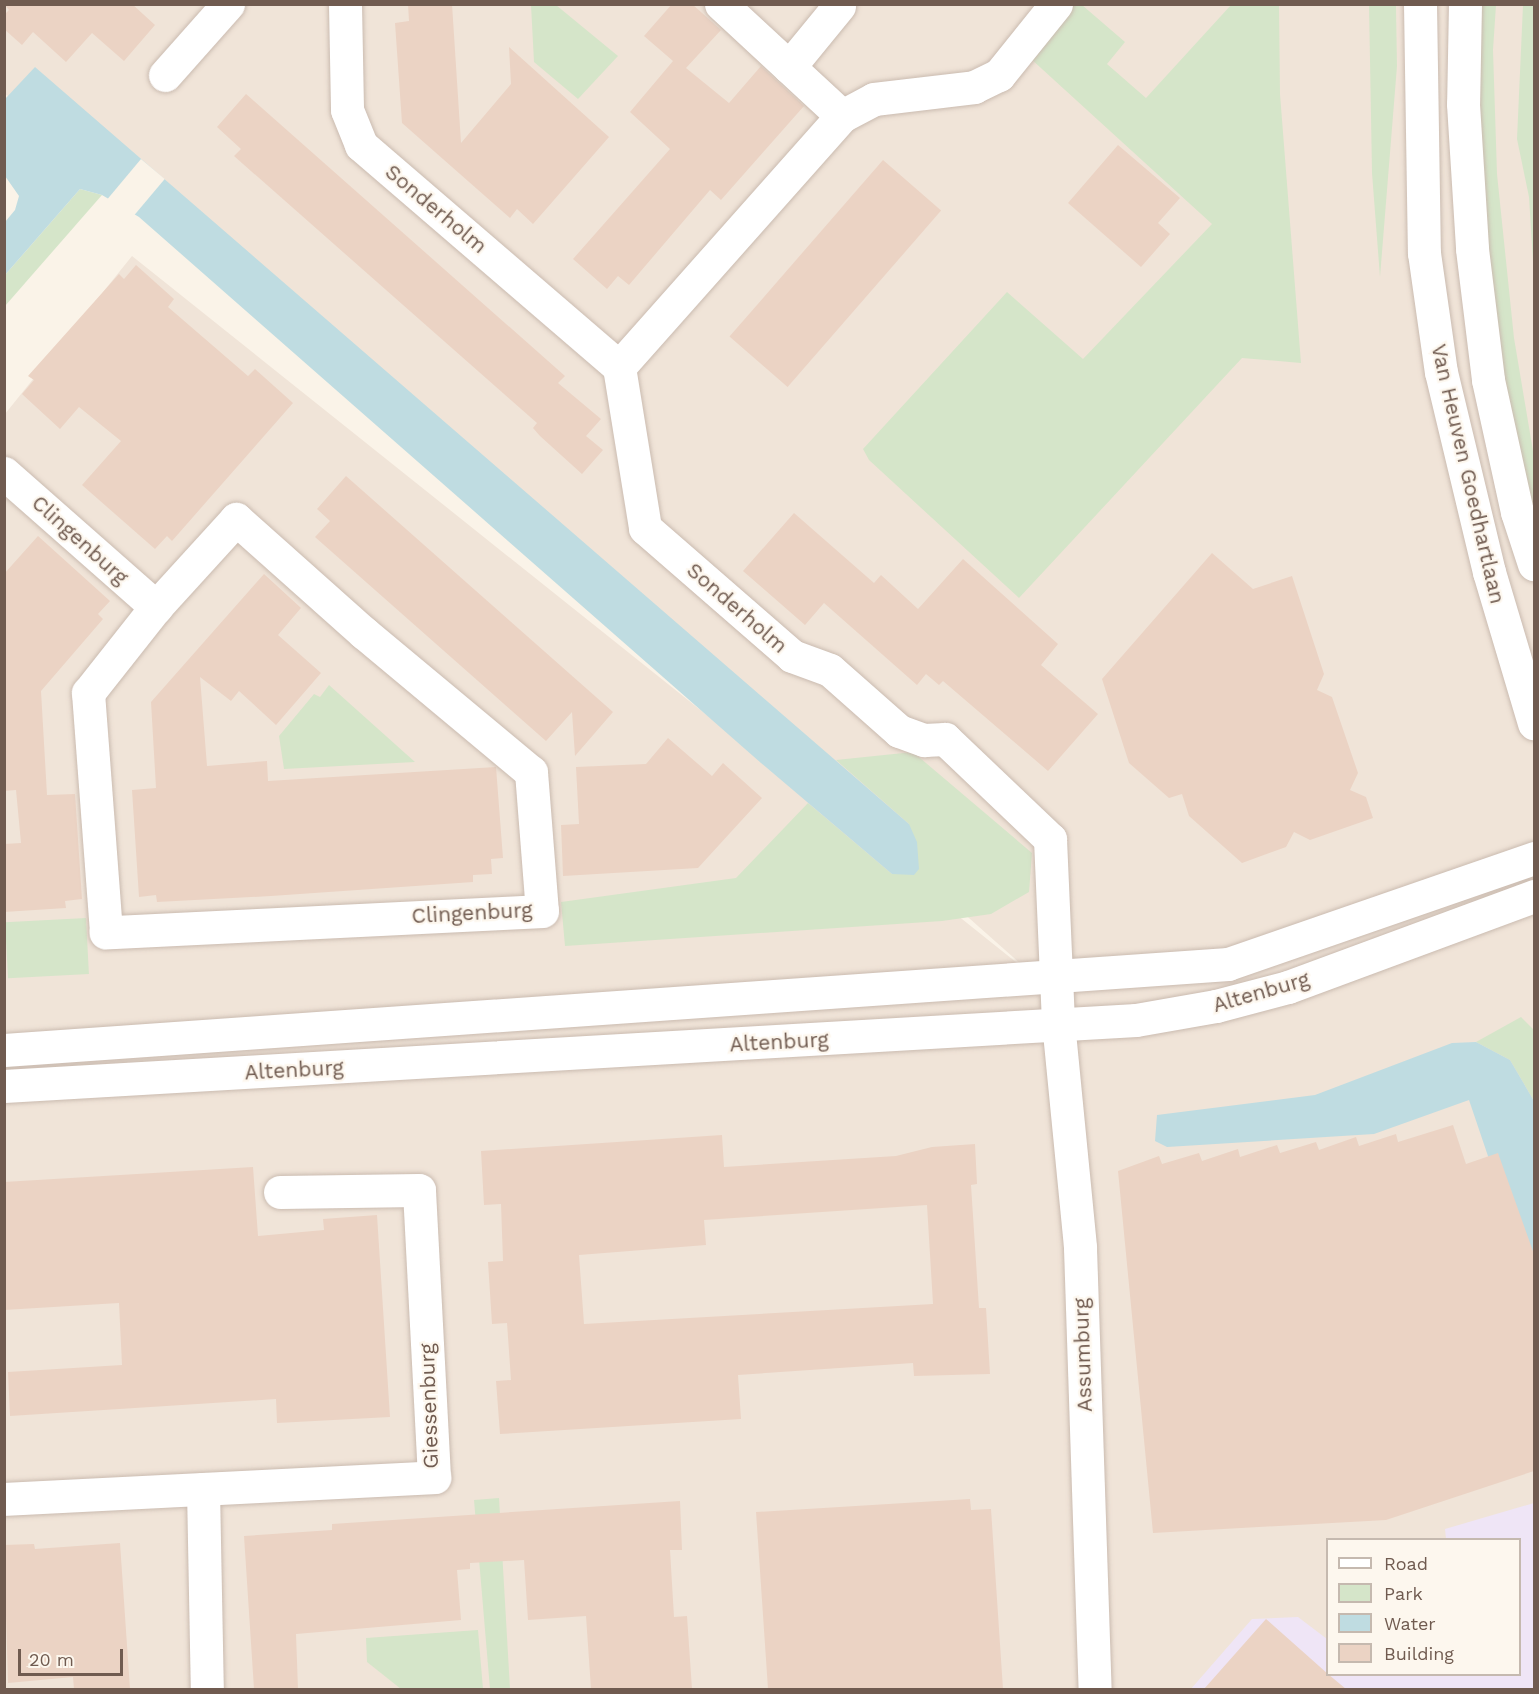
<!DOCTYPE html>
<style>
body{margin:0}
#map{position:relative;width:1539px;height:1694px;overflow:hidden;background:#faf3e8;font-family:"Work Sans",sans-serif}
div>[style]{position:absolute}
.residential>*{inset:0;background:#f0e4d8}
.education>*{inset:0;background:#efe5f6}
.green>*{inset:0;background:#d5e5c9;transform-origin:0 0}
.water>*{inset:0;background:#bfdce1}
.pier>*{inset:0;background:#faf3e8;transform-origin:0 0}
.building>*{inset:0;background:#ebd3c4;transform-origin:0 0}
.roads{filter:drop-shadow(0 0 2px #cabbb0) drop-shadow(0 0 2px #cabbb0)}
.street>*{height:33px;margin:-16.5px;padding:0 16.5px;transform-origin:16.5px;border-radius:16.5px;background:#fff}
.secondary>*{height:33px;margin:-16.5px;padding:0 16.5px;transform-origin:16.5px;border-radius:16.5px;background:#fff}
span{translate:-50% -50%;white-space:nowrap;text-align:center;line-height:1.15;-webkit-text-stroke:4.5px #fdf7ee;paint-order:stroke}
.street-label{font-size:21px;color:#705b50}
.frame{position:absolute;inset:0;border:6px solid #705b50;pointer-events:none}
.legend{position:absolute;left:1326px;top:1538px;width:195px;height:138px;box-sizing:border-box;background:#fdf7ee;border:2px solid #c5b9af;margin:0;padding:8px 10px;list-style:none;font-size:18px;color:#705b50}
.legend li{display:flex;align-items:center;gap:12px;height:30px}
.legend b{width:30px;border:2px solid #c5b9af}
.scale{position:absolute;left:18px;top:1649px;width:105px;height:27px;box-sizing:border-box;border:3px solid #705b50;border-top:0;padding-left:8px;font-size:18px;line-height:21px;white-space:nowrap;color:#705b50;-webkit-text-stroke:4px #fdf7ee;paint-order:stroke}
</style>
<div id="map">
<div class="residential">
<i style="clip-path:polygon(evenodd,5px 5px,1534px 5px,1534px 1689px,5px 1690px,5px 414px,132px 256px,1041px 982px,150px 191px,5px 94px,5px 5px,1328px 1540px,1520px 1540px,1520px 1674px,1328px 1674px,1328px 1540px)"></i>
</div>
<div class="education">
<i style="clip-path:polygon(1534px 1503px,1534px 1689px,1190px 1690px,1252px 1619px,1298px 1617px,1327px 1639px,1328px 1674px,1520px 1674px,1520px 1540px,1446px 1539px,1445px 1529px)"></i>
</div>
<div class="green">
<i style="clip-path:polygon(1534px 4px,1534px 278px,1529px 197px,1517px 139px,1523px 5px)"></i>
<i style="clip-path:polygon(531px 5px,556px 5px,618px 56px,578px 99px,534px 62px)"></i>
<i style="clip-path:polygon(1056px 5px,1082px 5px,1125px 42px,1107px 64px,1146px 98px,1231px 5px,1279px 5px,1280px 94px,1301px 363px,1242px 358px,1019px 598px,869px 460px,863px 449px,1007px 292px,1083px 359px,1212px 224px,1019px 48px)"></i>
<i style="clip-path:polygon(1369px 5px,1396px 5px,1397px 66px,1380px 277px,1372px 173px)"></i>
<i style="clip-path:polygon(1475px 5px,1496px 5px,1493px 50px,1497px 174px,1514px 338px,1534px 457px,1534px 536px,1509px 428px,1482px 235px)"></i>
<i style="clip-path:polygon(80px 189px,102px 195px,5px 306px,5px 275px)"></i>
<i style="clip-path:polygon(329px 685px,415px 762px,284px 769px,279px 736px,314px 694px,320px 697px)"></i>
<i style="clip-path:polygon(913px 752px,1032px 853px,1029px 892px,991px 914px,942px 921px,565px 946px,561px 902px,736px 878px,808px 803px,892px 874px,909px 824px,836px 760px)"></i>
<i style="left:86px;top:918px;width:56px;height:81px;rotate:87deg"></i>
<i style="clip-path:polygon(1521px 1017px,1534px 1030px,1534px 1101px,1510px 1060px,1476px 1042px)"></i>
<i style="clip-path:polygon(499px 1498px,510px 1689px,490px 1689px,474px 1500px)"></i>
<i style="clip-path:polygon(478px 1630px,483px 1689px,401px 1689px,367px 1662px,366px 1638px)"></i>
</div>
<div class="water">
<i style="clip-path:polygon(35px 67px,909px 824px,917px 842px,919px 869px,914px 875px,892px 874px,761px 763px,139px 217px,102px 195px,80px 189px,5px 275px,5px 222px,15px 210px,19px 196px,5px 176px,5px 99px)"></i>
<i style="clip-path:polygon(1476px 1042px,1510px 1060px,1534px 1101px,1534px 1257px,1512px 1227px,1469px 1100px,1374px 1134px,1167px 1147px,1155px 1141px,1157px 1115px,1315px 1095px,1452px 1043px)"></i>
</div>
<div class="pier">
<i style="left:141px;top:159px;width:31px;height:55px;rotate:40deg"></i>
</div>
<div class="building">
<i style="clip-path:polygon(4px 4px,132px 4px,155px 25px,124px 61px,92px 33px,66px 62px,33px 32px,22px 45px,4px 29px,4px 15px,9px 10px)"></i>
<i style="clip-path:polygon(408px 4px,452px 4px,461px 143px,511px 84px,509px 47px,609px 137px,533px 224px,517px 209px,510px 218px,402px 123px,395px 23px,409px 21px)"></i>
<i style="clip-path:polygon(672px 4px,692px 4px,721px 30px,686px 68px,729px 103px,761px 66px,804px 106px,721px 200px,710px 190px,629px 285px,618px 276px,607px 289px,573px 259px,670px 149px,630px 112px,673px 61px,644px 36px)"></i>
<i style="clip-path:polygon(246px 94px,565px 376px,558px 383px,601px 419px,586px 436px,603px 450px,582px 474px,540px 436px,533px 428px,537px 423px,234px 156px,241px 149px,217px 127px)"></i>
<i style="clip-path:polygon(1118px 145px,1180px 198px,1158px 223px,1170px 234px,1141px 267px,1068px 203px)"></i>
<i style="left:883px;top:160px;width:77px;height:234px;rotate:41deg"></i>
<i style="clip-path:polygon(136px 265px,174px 299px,168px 307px,248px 376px,255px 369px,293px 403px,172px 541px,167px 536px,155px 549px,82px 485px,121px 441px,79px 407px,60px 429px,22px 394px,34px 380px,28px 376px,119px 274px,124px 279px)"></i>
<i style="clip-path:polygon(346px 476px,613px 712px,575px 756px,572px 712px,546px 741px,315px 537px,330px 521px,317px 509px)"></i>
<i style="clip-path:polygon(794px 513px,874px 583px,881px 575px,918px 609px,963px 559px,1058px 644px,1041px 665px,1098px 714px,1048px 771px,943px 681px,939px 685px,926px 674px,917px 685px,824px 603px,805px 625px,743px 571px)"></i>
<i style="clip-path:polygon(38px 536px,110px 601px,98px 614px,103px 619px,41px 691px,47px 795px,75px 794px,82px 899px,65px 901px,66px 908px,4px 912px,4px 844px,21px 843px,16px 790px,4px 791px,4px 574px)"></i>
<i style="clip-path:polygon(1212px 553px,1253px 589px,1292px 576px,1324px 674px,1317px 690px,1332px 697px,1358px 773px,1350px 790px,1366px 797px,1373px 818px,1310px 840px,1294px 832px,1286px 847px,1242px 863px,1189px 816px,1182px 794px,1169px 798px,1129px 763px,1102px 679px)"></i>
<i style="clip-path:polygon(264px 574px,301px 608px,278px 635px,321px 673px,276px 725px,239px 691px,231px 701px,200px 677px,207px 766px,267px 761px,268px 781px,496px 767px,503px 858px,491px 859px,492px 874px,473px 875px,473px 882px,271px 896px,157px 902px,156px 895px,139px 897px,132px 790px,156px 788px,151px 702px)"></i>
<i style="clip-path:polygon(668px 738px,712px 776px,723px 763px,762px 798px,698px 868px,563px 876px,561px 825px,579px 824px,576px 767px,646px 764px)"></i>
<i style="clip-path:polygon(1453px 1125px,1466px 1164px,1498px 1153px,1534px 1254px,1534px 1471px,1386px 1520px,1153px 1533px,1118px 1171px,1159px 1156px,1162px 1164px,1199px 1153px,1202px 1161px,1238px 1149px,1240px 1157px,1277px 1145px,1280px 1153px,1316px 1142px,1319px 1150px,1356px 1137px,1359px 1146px,1396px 1134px,1398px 1142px)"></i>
<i style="clip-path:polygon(evenodd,722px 1135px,724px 1167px,896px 1156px,932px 1147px,975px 1144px,977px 1184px,971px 1185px,979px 1308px,986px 1308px,990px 1374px,914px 1376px,913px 1363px,738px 1375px,741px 1419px,500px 1434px,496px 1381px,511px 1380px,507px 1323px,492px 1324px,488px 1262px,503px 1261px,501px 1204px,484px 1205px,481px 1151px,722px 1135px,927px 1205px,933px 1304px,584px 1324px,579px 1255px,706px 1245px,704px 1220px,927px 1205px)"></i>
<i style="clip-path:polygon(253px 1167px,258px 1236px,324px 1230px,323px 1219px,377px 1215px,390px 1417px,277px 1423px,276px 1399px,10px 1416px,8px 1372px,122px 1365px,119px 1303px,4px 1310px,4px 1182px)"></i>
<i style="clip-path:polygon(970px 1499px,971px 1510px,991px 1509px,1003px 1689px,768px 1689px,756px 1512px)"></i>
<i style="clip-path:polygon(680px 1501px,682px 1550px,670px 1550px,674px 1617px,687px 1616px,692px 1689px,591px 1689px,586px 1616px,528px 1620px,524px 1560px,470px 1563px,470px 1569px,457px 1570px,461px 1620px,296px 1634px,298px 1689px,254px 1689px,244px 1536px,332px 1530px,332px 1524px)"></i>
<i style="clip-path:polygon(120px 1543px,130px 1689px,74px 1689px,73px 1677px,8px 1683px,4px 1545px,34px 1544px,35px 1549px)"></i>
<i style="clip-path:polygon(1266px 1619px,1328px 1674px,1346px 1689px,1204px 1689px)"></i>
</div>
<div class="roads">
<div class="street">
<i style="left:345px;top:4px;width:106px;rotate:88.9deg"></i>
<i style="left:347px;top:110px;width:38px;rotate:68deg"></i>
<i style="left:361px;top:145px;width:340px;rotate:40.7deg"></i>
<i style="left:619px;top:367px;width:163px;rotate:80.8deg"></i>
<i style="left:645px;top:528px;width:195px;rotate:41deg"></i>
<i style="left:792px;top:656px;width:40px;rotate:20.2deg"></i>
<i style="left:830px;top:670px;width:92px;rotate:41.5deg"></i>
<i style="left:899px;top:731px;width:27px;rotate:20deg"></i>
<i style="left:924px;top:740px;width:21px;rotate:-3deg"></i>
<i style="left:945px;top:739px;width:145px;rotate:43.6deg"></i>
<i style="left:1050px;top:839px;width:183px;rotate:87.5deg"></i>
<i style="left:1058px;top:1022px;width:227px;rotate:84.4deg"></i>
<i style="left:1080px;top:1248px;width:442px;rotate:88.1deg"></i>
<i style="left:721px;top:4px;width:165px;rotate:42.8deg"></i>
<i style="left:789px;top:67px;width:79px;rotate:-50.7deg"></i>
<i style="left:165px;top:75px;width:95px;rotate:-48.4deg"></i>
<i style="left:619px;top:367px;width:336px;rotate:-48.4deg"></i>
<i style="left:842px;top:116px;width:36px;rotate:-28deg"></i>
<i style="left:874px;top:99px;width:101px;rotate:-6.8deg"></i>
<i style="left:974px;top:87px;width:28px;rotate:-26deg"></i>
<i style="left:999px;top:75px;width:91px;rotate:-51.2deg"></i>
<i style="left:4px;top:473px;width:203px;rotate:41.4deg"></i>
<i style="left:236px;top:519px;width:171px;rotate:41.7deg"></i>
<i style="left:364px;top:633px;width:217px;rotate:39.8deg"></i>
<i style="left:531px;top:772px;width:139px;rotate:85.5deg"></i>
<i style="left:542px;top:911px;width:437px;rotate:177.2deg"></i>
<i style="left:106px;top:932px;width:240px;rotate:-94.3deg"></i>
<i style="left:88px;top:693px;width:110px;rotate:-51.7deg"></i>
<i style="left:156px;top:607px;width:119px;rotate:-47.7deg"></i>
<i style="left:203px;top:1489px;width:201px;rotate:88.9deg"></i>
<i style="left:4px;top:1499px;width:431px;rotate:-2.9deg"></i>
<i style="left:434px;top:1477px;width:287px;rotate:-93deg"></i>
<i style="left:419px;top:1190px;width:139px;rotate:179.2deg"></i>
</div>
<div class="secondary">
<i style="left:1420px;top:4px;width:249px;rotate:89.1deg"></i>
<i style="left:1424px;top:253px;width:120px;rotate:81.9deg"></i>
<i style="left:1441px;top:372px;width:206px;rotate:76.5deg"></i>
<i style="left:1489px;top:572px;width:158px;rotate:73.4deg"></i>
<i style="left:1465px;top:4px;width:100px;rotate:91.1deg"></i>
<i style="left:1463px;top:104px;width:145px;rotate:86.4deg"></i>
<i style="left:1472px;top:249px;width:132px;rotate:83deg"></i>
<i style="left:1488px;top:380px;width:135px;rotate:77.6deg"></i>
<i style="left:1517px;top:512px;width:55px;rotate:71.9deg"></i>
<i style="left:4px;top:1050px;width:1227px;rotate:-4.02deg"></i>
<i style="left:1228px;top:964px;width:324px;rotate:-19.1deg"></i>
<i style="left:4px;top:1086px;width:1134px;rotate:-3.34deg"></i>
<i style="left:1136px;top:1020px;width:81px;rotate:-9.9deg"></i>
<i style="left:1216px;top:1006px;width:74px;rotate:-14.8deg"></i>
<i style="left:1288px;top:987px;width:262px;rotate:-20.3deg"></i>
</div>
</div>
<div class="street-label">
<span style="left:436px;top:209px;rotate:40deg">Sonderholm</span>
<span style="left:1468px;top:474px;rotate:77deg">Van Heuven Goedhartlaan</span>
<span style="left:80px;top:540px;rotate:42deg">Clingenburg</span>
<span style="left:737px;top:608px;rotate:41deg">Sonderholm</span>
<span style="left:472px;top:913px;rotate:-3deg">Clingenburg</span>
<span style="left:1261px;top:992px;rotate:-16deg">Altenburg</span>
<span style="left:779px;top:1042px;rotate:-3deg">Altenburg</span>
<span style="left:294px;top:1070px;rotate:-3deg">Altenburg</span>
<span style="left:1083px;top:1355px;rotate:-92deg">Assumburg</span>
<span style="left:429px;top:1406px;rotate:-92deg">Giessenburg</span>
</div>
<div class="frame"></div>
<ul class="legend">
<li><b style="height:8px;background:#fff"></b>Road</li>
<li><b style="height:16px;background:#d5e5c9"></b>Park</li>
<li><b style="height:16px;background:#bfdce1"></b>Water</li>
<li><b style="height:16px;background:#ebd3c4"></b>Building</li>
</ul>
<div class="scale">20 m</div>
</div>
